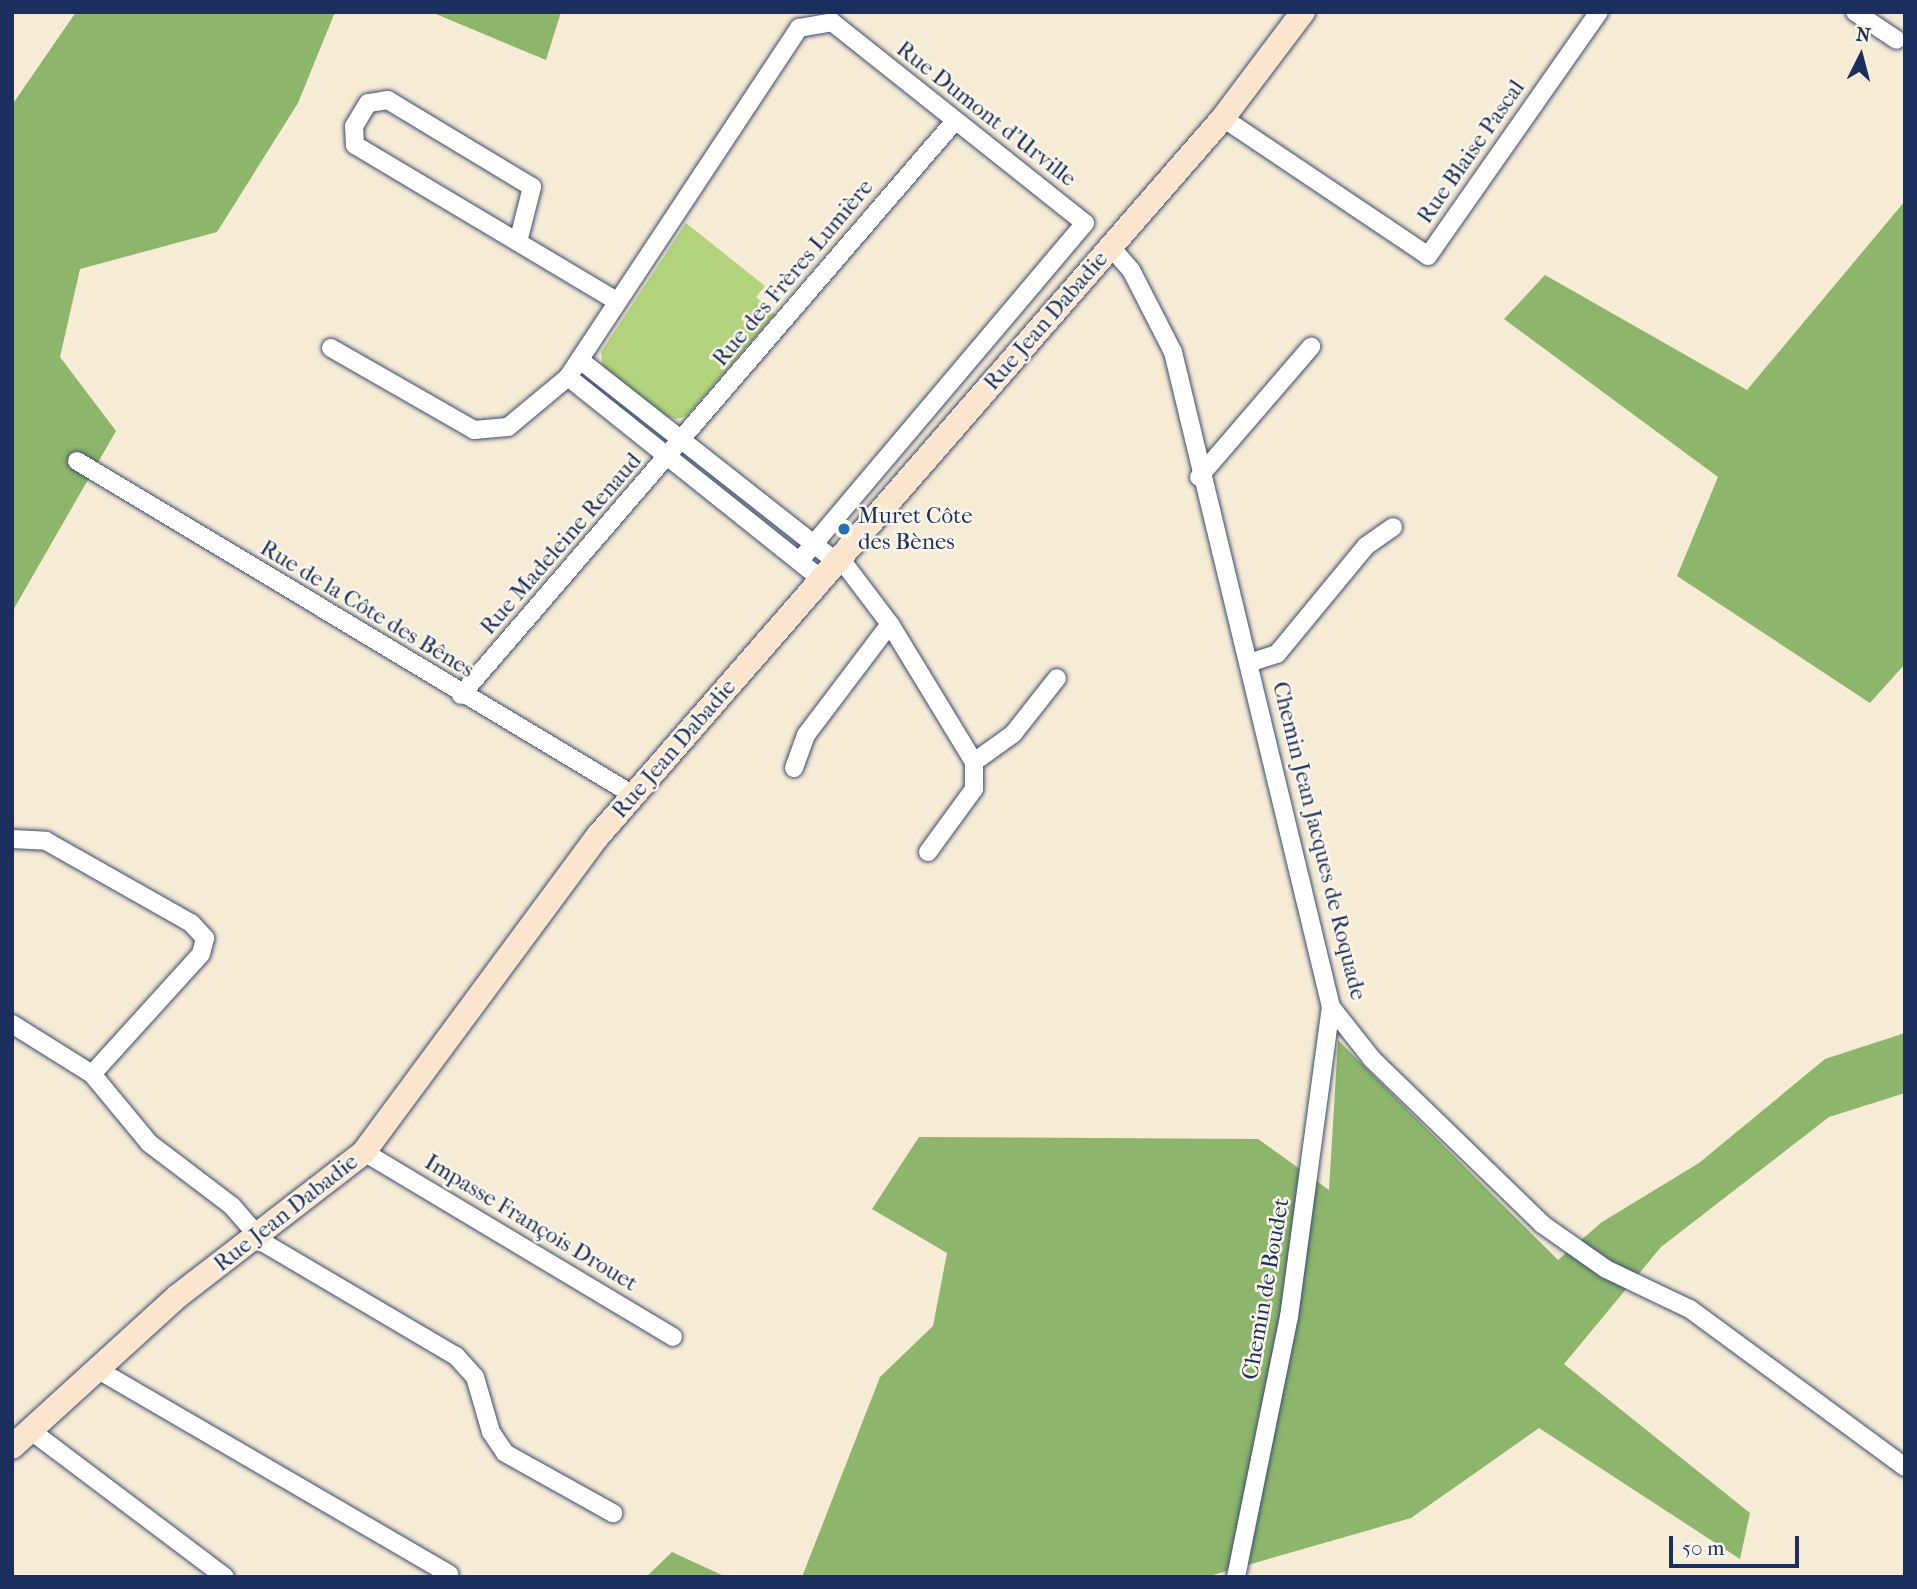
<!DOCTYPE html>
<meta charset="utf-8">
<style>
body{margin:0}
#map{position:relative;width:1917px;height:1589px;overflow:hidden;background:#f6ebd5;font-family:"IM FELL French Canon",serif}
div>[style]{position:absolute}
.green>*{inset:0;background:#b2d37b}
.forest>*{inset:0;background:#8db56b}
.roads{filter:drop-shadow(0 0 2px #3c4b70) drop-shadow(0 0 2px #3c4b70)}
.street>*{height:18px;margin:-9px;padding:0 9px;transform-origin:9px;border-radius:9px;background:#fff}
.secondary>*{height:24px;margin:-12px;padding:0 12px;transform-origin:12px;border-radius:12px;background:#fbe5cf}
.dots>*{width:19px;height:19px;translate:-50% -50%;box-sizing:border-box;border:4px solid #fbf7ec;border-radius:50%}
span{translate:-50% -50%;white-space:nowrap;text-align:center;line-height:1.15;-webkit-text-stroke:5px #fbf7ec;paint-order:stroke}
.street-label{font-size:23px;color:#1b2f5e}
.poi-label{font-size:23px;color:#1b2f5e}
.left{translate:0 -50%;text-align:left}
.frame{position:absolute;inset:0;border:14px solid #1b2f5e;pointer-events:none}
.north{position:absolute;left:1826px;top:21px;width:70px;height:70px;-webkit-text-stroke:5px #fbf7ec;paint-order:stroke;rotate:6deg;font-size:19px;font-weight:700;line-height:28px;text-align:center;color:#1b2f5e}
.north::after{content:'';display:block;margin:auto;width:24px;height:32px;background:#1b2f5e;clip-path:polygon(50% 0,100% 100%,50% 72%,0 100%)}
.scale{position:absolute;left:1669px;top:1536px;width:130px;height:32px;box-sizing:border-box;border:4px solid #1b2f5e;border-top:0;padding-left:9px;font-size:21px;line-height:24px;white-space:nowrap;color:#1b2f5e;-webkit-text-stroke:5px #fbf7ec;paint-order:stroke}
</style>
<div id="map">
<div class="green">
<i style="clip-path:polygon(686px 223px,765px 286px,756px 297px,775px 314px,687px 416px,676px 419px,663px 416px,603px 367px,601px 352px)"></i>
</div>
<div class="forest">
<i style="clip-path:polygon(76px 12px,335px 12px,298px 103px,217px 232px,80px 269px,60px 357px,116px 431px,12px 612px,12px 105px)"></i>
<i style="clip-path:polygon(431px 12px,561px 12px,546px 60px)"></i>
<i style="clip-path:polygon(1905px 201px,1905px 664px,1870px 703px,1677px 576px,1718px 477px,1504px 319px,1545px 275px,1747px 390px)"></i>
<i style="clip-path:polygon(1905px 1033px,1905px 1093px,1829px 1117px,1661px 1247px,1564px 1364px,1750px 1513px,1740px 1559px,1539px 1428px,1411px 1518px,1206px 1577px,802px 1577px,880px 1377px,933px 1326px,947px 1253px,872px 1209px,919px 1137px,1258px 1139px,1329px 1190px,1338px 1040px,1558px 1260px,1602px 1222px,1699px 1163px,1825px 1059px)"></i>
<i style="clip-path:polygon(672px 1552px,726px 1577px,646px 1577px)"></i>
</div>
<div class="roads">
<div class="street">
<i style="left:1855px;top:12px;width:50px;rotate:33.7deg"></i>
<i style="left:1223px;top:118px;width:247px;rotate:33.9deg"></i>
<i style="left:1428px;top:256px;width:298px;rotate:-55deg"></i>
<i style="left:518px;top:242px;width:57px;rotate:-75.7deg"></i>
<i style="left:532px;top:187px;width:168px;rotate:-148.9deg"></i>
<i style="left:388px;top:100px;width:20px;rotate:171deg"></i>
<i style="left:368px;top:103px;width:27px;rotate:121deg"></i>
<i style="left:354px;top:126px;width:19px;rotate:87deg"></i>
<i style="left:355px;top:145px;width:305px;rotate:30.8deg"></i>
<i style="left:1110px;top:246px;width:32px;rotate:49deg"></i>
<i style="left:1131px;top:270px;width:92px;rotate:62.9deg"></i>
<i style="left:1173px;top:352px;width:674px;rotate:76.44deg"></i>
<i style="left:1331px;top:1007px;width:66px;rotate:51.7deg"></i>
<i style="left:1372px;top:1059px;width:237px;rotate:44.1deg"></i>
<i style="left:1542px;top:1224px;width:78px;rotate:35.1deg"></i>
<i style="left:1606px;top:1269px;width:93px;rotate:25.5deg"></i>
<i style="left:1690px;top:1309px;width:267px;rotate:36.3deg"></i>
<i style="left:331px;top:348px;width:165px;rotate:29.8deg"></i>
<i style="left:474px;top:430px;width:34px;rotate:-5deg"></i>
<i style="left:508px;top:427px;width:78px;rotate:-39.8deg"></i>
<i style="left:568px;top:377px;width:419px;rotate:-56.5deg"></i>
<i style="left:799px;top:28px;width:34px;rotate:-10deg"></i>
<i style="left:832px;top:22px;width:323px;rotate:38.5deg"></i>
<i style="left:1085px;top:223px;width:441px;rotate:130.2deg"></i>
<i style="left:580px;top:360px;width:327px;rotate:38.2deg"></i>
<i style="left:568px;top:377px;width:324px;rotate:38.6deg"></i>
<i style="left:77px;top:461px;width:651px;rotate:30.98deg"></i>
<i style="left:1199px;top:477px;width:172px;rotate:-49.3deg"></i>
<i style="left:840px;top:558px;width:83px;rotate:52.9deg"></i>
<i style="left:890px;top:624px;width:162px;rotate:58.7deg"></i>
<i style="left:974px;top:762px;width:27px;rotate:90deg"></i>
<i style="left:974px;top:789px;width:78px;rotate:126.1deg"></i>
<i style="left:1249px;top:663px;width:29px;rotate:-18deg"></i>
<i style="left:1277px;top:654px;width:140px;rotate:-50.5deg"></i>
<i style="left:1366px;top:546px;width:33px;rotate:-35deg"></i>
<i style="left:461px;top:695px;width:756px;rotate:-49.29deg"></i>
<i style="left:974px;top:762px;width:48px;rotate:-35.7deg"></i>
<i style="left:1013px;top:734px;width:71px;rotate:-51.8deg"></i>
<i style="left:794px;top:768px;width:35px;rotate:-70deg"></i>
<i style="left:806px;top:735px;width:139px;rotate:-52.9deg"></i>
<i style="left:12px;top:839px;width:34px;rotate:3deg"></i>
<i style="left:46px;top:841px;width:167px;rotate:29.5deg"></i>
<i style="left:191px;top:923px;width:21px;rotate:47deg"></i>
<i style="left:205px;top:938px;width:16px;rotate:104deg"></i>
<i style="left:201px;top:954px;width:162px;rotate:132.2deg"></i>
<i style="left:12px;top:1024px;width:94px;rotate:32deg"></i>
<i style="left:92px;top:1074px;width:89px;rotate:50.4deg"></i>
<i style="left:149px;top:1143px;width:104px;rotate:37.2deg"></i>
<i style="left:232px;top:1206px;width:49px;rotate:49.1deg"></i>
<i style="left:264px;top:1243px;width:223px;rotate:30.5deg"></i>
<i style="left:456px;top:1356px;width:28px;rotate:48deg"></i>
<i style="left:475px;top:1377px;width:57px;rotate:73.8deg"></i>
<i style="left:491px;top:1432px;width:25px;rotate:56deg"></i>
<i style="left:505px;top:1453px;width:124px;rotate:29.1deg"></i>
<i style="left:364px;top:1152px;width:360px;rotate:30.9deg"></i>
<i style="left:95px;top:1368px;width:410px;rotate:30.2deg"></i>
<i style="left:30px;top:1430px;width:244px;rotate:37deg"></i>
<i style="left:1236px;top:1577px;width:265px;rotate:-78.5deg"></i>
<i style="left:1289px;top:1317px;width:313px;rotate:-82.3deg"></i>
</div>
<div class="secondary">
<i style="left:12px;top:1447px;width:224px;rotate:-42.3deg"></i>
<i style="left:178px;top:1296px;width:235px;rotate:-37.7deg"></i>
<i style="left:364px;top:1152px;width:393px;rotate:-53.5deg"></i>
<i style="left:598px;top:836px;width:952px;rotate:-48.96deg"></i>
<i style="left:1223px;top:118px;width:133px;rotate:-53deg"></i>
</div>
</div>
<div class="dots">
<i style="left:844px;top:529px;background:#1f6fb2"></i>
</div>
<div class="street-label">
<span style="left:986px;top:114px;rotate:38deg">Rue Dumont d'Urville</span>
<span style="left:1471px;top:152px;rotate:-55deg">Rue Blaise Pascal</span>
<span style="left:793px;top:273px;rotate:-50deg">Rue des Frères Lumière</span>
<span style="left:1046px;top:321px;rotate:-49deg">Rue Jean Dabadie</span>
<span style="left:561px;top:544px;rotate:-49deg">Rue Madeleine Renaud</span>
<span style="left:367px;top:609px;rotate:31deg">Rue de la Côte des Bênes</span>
<span style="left:674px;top:749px;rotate:-49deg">Rue Jean Dabadie</span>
<span style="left:1319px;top:841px;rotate:76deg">Chemin Jean Jacques de Roquade</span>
<span style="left:286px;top:1213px;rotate:-38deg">Rue Jean Dabadie</span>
<span style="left:531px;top:1223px;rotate:31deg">Impasse François Drouet</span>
<span style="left:1266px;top:1289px;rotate:-80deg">Chemin de Boudet</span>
</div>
<div class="poi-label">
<span class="left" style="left:858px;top:529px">Muret Côte<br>des Bènes</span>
</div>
<div class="frame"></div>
<div class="north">N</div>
<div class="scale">50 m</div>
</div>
